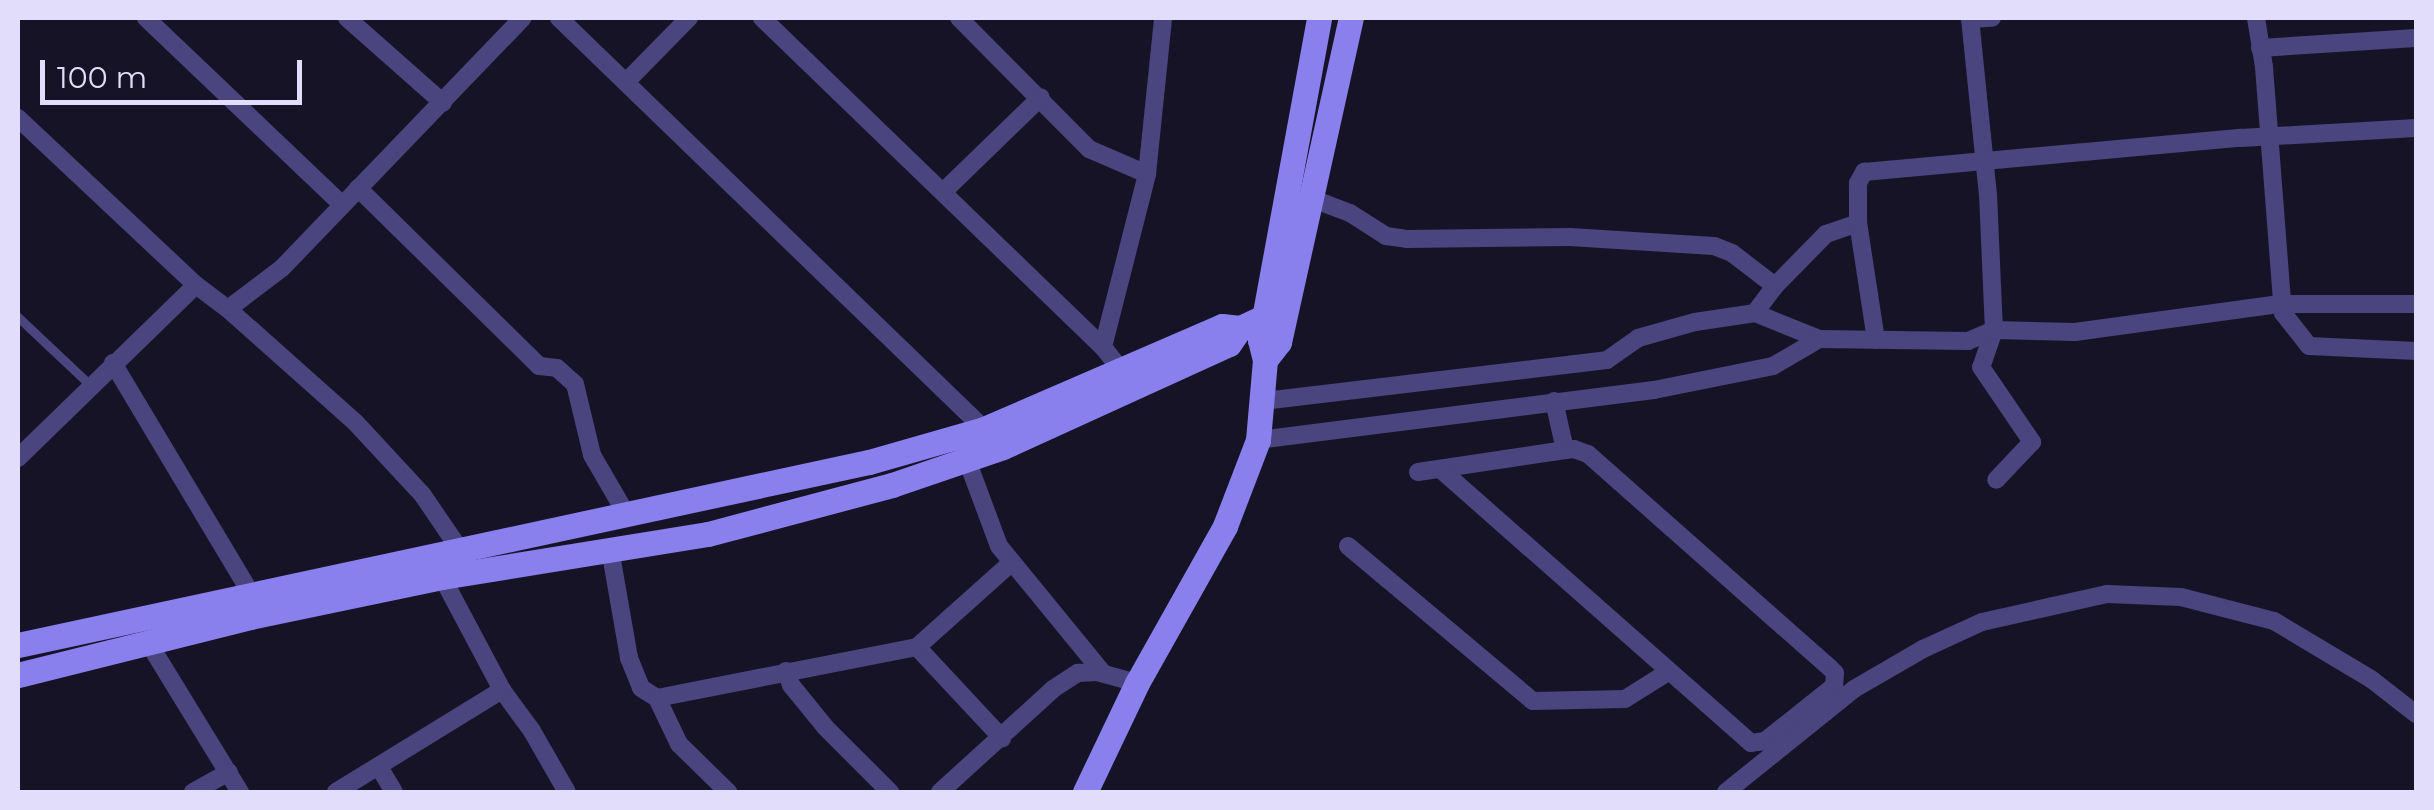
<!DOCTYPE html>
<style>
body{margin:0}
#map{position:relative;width:2434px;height:810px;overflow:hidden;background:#171326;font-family:Montserrat,sans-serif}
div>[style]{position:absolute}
.lane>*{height:9px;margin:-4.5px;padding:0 4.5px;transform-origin:4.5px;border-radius:4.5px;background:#4a447f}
.street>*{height:18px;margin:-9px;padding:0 9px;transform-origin:9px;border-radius:9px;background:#4a447f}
.secondary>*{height:25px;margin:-12.5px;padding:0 12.5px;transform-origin:12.5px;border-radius:12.5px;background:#8980ee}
span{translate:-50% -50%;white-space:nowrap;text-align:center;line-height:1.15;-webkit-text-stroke:8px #171326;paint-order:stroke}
.frame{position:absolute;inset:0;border:20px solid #e2ddfb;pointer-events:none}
.scale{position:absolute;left:40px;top:60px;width:262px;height:45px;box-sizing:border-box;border:5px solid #e2ddfb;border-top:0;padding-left:12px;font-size:30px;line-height:35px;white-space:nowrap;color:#e2ddfb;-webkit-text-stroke:8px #171326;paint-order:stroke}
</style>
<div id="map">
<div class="lane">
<i style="left:18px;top:317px;width:98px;rotate:43.3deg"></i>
</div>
<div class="street">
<i style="left:146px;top:18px;width:269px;rotate:43.6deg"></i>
<i style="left:347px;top:18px;width:128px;rotate:41.5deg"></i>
<i style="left:559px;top:18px;width:591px;rotate:44.04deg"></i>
<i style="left:762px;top:18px;width:474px;rotate:44deg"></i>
<i style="left:959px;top:18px;width:185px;rotate:45.2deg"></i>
<i style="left:1089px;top:149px;width:63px;rotate:23.3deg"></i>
<i style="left:1970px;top:18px;width:177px;rotate:84.2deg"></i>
<i style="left:1988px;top:194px;width:136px;rotate:87.5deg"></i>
<i style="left:1994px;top:330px;width:39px;rotate:109deg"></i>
<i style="left:1981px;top:367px;width:91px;rotate:55.8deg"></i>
<i style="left:2032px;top:442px;width:52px;rotate:133.5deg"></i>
<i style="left:2256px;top:18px;width:50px;rotate:80.7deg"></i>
<i style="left:2264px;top:67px;width:247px;rotate:85.6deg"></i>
<i style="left:2283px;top:313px;width:42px;rotate:51.8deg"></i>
<i style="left:2309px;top:346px;width:107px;rotate:2.7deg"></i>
<i style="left:1970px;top:19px;width:22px;rotate:-3deg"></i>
<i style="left:2260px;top:48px;width:156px;rotate:-3.7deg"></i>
<i style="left:626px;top:82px;width:90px;rotate:-45.5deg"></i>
<i style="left:18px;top:118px;width:244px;rotate:43.2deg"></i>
<i style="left:196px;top:285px;width:40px;rotate:37deg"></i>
<i style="left:228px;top:309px;width:68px;rotate:-37.2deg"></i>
<i style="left:282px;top:268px;width:347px;rotate:-46.1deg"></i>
<i style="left:358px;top:188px;width:254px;rotate:44.5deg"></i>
<i style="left:539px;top:366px;width:18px;rotate:6deg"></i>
<i style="left:557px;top:368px;width:24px;rotate:42deg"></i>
<i style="left:575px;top:384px;width:73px;rotate:76.5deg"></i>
<i style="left:592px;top:455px;width:66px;rotate:59.9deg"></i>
<i style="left:943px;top:192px;width:136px;rotate:-44.1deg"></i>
<i style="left:1308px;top:197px;width:45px;rotate:20.9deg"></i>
<i style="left:1350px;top:213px;width:43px;rotate:32.6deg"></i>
<i style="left:1386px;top:236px;width:21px;rotate:8deg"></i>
<i style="left:1407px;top:239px;width:163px;rotate:-0.7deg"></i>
<i style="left:1570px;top:237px;width:144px;rotate:3.6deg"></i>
<i style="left:1714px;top:246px;width:19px;rotate:21deg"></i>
<i style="left:1732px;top:253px;width:54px;rotate:37.5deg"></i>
<i style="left:1775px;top:286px;width:34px;rotate:127deg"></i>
<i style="left:1775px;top:286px;width:73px;rotate:-45.6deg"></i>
<i style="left:1826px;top:234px;width:34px;rotate:-19deg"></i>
<i style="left:228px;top:309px;width:170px;rotate:41.7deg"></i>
<i style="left:355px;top:422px;width:98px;rotate:47.1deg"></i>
<i style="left:422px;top:494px;width:64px;rotate:55.8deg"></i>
<i style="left:1876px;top:340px;width:118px;rotate:-98.7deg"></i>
<i style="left:1858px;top:223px;width:40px;rotate:-90deg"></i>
<i style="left:1858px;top:183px;width:13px;rotate:-61deg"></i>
<i style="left:1864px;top:172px;width:379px;rotate:-5.2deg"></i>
<i style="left:2241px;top:138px;width:175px;rotate:-3.3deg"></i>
<i style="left:113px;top:363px;width:270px;rotate:59.1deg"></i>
<i style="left:252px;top:595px;width:9px;rotate:96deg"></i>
<i style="left:1121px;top:370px;width:29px;rotate:-128deg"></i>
<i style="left:1103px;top:347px;width:179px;rotate:-75.7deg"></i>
<i style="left:1147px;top:174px;width:157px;rotate:-84.1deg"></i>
<i style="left:1264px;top:401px;width:345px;rotate:-6.8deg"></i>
<i style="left:1607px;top:360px;width:38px;rotate:-35deg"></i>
<i style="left:1638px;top:338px;width:59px;rotate:-15.7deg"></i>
<i style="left:1695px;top:322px;width:61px;rotate:-8.5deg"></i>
<i style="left:1755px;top:313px;width:69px;rotate:22.1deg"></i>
<i style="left:1819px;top:339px;width:149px;rotate:0.8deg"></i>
<i style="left:1968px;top:341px;width:28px;rotate:-23deg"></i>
<i style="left:1994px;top:330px;width:81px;rotate:1.4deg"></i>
<i style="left:2075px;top:332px;width:207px;rotate:-7.8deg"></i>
<i style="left:2280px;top:304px;width:136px"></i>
<i style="left:1554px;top:401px;width:50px;rotate:77.3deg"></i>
<i style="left:1258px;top:440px;width:399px;rotate:-7.2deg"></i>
<i style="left:1654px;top:390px;width:121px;rotate:-11.4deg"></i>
<i style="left:1773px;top:366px;width:53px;rotate:-30.4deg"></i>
<i style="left:964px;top:452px;width:100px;rotate:69.6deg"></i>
<i style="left:999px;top:546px;width:164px;rotate:50.7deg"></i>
<i style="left:18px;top:458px;width:248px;rotate:-44.2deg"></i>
<i style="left:1418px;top:472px;width:149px;rotate:-8.5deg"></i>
<i style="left:1565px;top:450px;width:9px;rotate:-6deg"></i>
<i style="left:1574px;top:449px;width:15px;rotate:20deg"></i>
<i style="left:1588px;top:454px;width:322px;rotate:41.5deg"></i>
<i style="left:1829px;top:667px;width:8px;rotate:45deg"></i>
<i style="left:1835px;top:673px;width:13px;rotate:94deg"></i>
<i style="left:1834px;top:686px;width:88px;rotate:141.4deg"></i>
<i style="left:1765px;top:741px;width:14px;rotate:172deg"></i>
<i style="left:1751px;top:743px;width:414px;rotate:-138.6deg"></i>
<i style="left:1348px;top:546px;width:241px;rotate:40deg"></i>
<i style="left:1533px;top:701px;width:92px;rotate:-1.2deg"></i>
<i style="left:1625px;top:699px;width:51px;rotate:-32.1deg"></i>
<i style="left:610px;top:549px;width:111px;rotate:80.1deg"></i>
<i style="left:629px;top:658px;width:32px;rotate:68deg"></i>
<i style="left:641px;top:688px;width:19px;rotate:32deg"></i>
<i style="left:657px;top:698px;width:51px;rotate:64.4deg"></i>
<i style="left:679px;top:744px;width:69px;rotate:44.4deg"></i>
<i style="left:442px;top:577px;width:128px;rotate:62deg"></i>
<i style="left:502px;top:690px;width:51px;rotate:53.8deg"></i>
<i style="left:532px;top:731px;width:70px;rotate:60.2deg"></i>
<i style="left:148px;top:642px;width:176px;rotate:58.5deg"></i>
<i style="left:917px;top:647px;width:125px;rotate:47deg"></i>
<i style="left:786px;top:671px;width:15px;rotate:70deg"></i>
<i style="left:791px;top:685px;width:55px;rotate:50.9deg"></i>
<i style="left:826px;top:728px;width:91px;rotate:45deg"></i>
<i style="left:657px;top:698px;width:265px;rotate:-11.1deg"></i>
<i style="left:917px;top:647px;width:126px;rotate:-41.8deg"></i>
<i style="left:379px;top:767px;width:29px;rotate:59deg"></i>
<i style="left:193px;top:792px;width:41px;rotate:-29.1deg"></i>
<i style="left:336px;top:792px;width:195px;rotate:-31.6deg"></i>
<i style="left:940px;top:792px;width:153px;rotate:-42.3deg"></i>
<i style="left:1053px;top:689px;width:30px;rotate:-33deg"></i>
<i style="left:1078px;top:673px;width:19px;rotate:-3deg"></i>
<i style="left:1097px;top:672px;width:41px;rotate:15.4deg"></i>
<i style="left:1726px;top:792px;width:164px;rotate:-38.8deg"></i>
<i style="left:1854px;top:689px;width:80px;rotate:-30.1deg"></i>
<i style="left:1923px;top:649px;width:65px;rotate:-24.6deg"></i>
<i style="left:1982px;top:622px;width:128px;rotate:-12.6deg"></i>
<i style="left:2107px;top:594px;width:74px;rotate:2.3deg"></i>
<i style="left:2181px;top:597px;width:96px;rotate:14.5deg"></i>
<i style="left:2274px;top:621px;width:113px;rotate:30.9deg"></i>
<i style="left:2371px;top:679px;width:57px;rotate:37.9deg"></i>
</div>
<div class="secondary">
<i style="left:1265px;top:360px;width:23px;rotate:-52deg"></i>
<i style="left:1279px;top:342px;width:332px;rotate:-77.5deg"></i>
<i style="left:18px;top:645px;width:870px;rotate:-12.14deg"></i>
<i style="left:869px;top:462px;width:120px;rotate:-16deg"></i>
<i style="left:984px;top:429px;width:259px;rotate:-23.4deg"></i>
<i style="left:1222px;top:326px;width:18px;rotate:6deg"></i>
<i style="left:18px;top:675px;width:239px;rotate:-14deg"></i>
<i style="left:250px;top:617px;width:196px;rotate:-11.8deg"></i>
<i style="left:442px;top:577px;width:269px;rotate:-9.2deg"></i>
<i style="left:708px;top:534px;width:190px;rotate:-14.9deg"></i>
<i style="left:892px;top:485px;width:117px;rotate:-18.9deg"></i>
<i style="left:1003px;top:447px;width:248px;rotate:-24.5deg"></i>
<i style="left:1229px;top:344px;width:19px;rotate:-55deg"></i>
<i style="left:1240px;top:328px;width:50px;rotate:-25deg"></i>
<i style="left:1085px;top:792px;width:121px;rotate:-64.5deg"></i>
<i style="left:1137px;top:683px;width:180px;rotate:-60.7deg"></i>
<i style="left:1225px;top:526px;width:92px;rotate:-69deg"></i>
<i style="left:1258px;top:440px;width:80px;rotate:-85deg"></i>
<i style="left:1265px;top:360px;width:21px;rotate:-104deg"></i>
<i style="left:1260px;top:340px;width:327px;rotate:-79.6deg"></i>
</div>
<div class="frame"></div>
<div class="scale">100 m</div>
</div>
